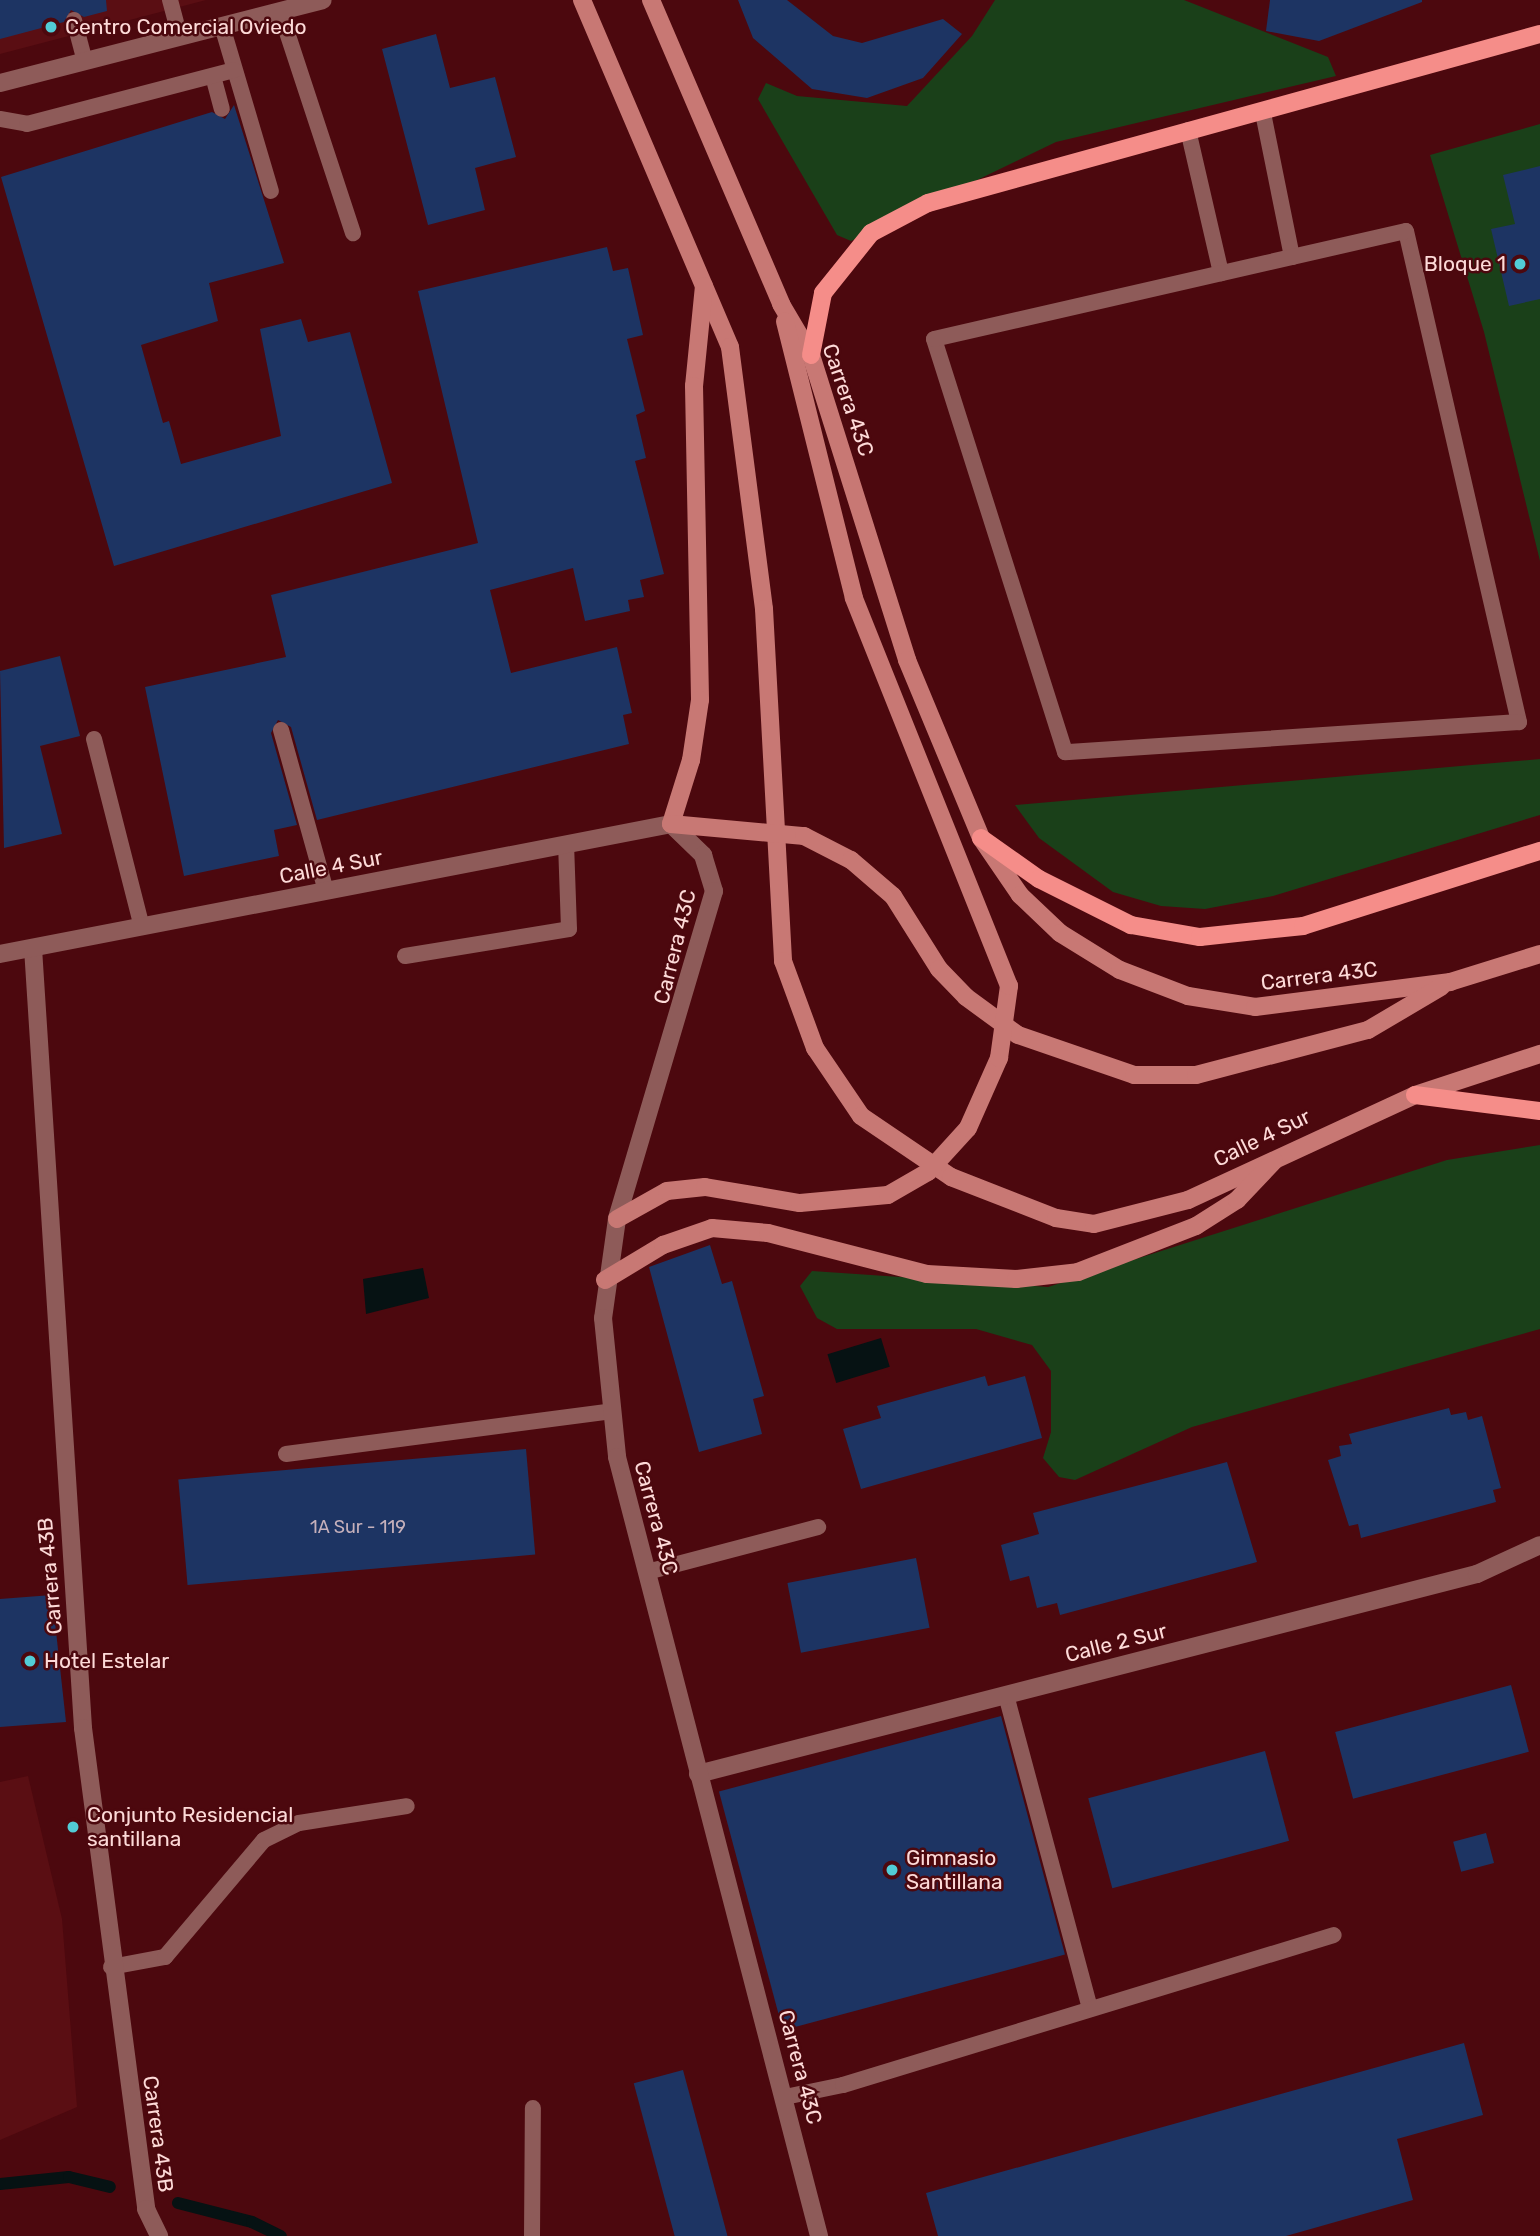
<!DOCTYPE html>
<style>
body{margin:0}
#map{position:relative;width:1540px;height:2236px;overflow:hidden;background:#4c080e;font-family:Rubik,sans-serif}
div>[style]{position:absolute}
.built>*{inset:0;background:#5a0e13}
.green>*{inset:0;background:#1a4019}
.water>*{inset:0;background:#061213;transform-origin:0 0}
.stream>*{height:12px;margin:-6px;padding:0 6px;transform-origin:6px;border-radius:6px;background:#061213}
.building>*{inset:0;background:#1d3463;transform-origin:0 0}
.service>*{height:16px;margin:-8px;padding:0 8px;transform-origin:8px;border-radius:8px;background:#8e5b59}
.minor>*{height:18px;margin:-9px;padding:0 9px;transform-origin:9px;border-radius:9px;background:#8e5b59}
.tertiary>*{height:18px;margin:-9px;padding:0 9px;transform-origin:9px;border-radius:9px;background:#8e5b59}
.secondary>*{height:18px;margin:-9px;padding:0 9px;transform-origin:9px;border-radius:9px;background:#c87874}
.primary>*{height:18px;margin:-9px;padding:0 9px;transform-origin:9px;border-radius:9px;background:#f58d89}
.dots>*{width:19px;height:19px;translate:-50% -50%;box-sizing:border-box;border:4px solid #4c080e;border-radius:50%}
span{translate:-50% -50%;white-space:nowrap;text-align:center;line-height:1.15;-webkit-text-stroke:5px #4c080e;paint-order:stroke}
.number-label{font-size:18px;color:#c5b0bb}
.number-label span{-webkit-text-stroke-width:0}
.poi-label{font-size:21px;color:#fddad8}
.left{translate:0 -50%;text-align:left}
.right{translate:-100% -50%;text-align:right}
.street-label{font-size:21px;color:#fddad8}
</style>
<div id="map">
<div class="built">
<i style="clip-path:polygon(0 0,206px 0,0 54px)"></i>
<i style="clip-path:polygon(28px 1776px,62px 1919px,77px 2107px,0 2140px,0 1782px)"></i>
</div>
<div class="green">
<i style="clip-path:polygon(995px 0,1184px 0,1328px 57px,1336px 76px,1056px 142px,851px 241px,837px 235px,758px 99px,766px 83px,797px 96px,907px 106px,972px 36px)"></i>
<i style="clip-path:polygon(1540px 124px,1540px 561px,1484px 332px,1430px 155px)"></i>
<i style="clip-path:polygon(1540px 759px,1540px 815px,1273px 896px,1205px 909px,1161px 906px,1113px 892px,1039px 838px,1015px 805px)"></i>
<i style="clip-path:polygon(1540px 1145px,1540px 1329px,1192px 1427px,1075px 1480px,1059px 1477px,1043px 1458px,1051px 1432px,1051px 1371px,1032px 1345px,976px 1329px,837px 1329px,817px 1318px,800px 1286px,812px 1271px,1048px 1287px,1447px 1160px)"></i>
</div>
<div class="water">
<i style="clip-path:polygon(423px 1268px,429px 1298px,366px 1314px,363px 1279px)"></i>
<i style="left:881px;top:1338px;width:30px;height:56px;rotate:73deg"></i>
</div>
<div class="stream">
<i style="left:0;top:2184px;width:69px;rotate:-5.8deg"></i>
<i style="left:69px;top:2177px;width:42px;rotate:13.7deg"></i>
<i style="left:178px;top:2203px;width:76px;rotate:14.4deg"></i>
<i style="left:252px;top:2222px;width:32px;rotate:26deg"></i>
</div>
<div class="building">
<i style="clip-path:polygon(0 0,106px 0,107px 11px,84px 17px,71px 10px,64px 22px,0 39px)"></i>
<i style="clip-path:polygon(738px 0,787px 0,833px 36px,862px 43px,943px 19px,962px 34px,923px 78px,867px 98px,812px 89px,753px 38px)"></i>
<i style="clip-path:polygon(1270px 0,1422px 0,1422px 2px,1319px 41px,1266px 31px)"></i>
<i style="clip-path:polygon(436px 34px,450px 88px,495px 77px,516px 157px,475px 168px,485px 210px,428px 225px,382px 49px)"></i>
<i style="clip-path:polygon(234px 105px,284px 263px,209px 283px,218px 321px,141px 345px,163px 423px,169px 421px,181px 464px,281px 436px,260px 329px,301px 319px,308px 342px,350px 332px,392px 483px,114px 566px,1px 177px,212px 112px,225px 119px)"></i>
<i style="clip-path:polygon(1540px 166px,1540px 299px,1509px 306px,1491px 229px,1515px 224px,1503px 175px)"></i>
<i style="clip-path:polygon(607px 247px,613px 271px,628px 268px,643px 335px,627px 339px,645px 411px,636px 415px,646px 458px,635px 461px,664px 574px,640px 580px,644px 597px,628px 600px,630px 611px,585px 621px,573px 568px,490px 590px,511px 673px,617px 647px,632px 713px,623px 715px,629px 744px,317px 820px,291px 727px,278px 720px,271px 733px,297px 825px,274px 830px,279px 856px,184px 876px,145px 687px,286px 657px,271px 595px,478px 543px,418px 291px)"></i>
<i style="clip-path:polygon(60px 656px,80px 736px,40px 746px,62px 834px,4px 848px,0 671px)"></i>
<i style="clip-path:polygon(710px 1245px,722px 1284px,732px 1281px,764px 1396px,753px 1399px,762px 1434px,699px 1452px,649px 1267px)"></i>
<i style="clip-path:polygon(985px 1376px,988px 1386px,1025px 1376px,1042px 1438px,861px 1489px,843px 1429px,881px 1418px,877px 1406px)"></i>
<i style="clip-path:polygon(1449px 1408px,1451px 1415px,1466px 1412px,1468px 1420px,1482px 1416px,1501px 1488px,1493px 1490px,1496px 1502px,1361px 1538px,1358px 1524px,1349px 1526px,1328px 1460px,1341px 1456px,1339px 1446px,1352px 1444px,1349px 1434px)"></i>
<i style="left:526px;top:1449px;width:106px;height:349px;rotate:85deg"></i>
<i style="clip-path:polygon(1227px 1462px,1257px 1562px,1060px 1615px,1057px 1603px,1037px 1608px,1029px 1576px,1010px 1581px,1001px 1545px,1039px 1534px,1033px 1513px)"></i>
<i style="left:916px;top:1558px;width:71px;height:131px;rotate:79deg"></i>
<i style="clip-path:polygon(52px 1595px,66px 1722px,0 1727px,0 1599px)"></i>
<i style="left:1511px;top:1685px;width:69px;height:182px;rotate:75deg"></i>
<i style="left:1001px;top:1716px;width:247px;height:292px;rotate:75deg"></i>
<i style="left:1265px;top:1751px;width:93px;height:183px;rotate:75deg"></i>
<i style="left:1486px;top:1833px;width:31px;height:34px;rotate:75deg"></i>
<i style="clip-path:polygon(1464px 2043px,1483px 2115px,1397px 2139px,1413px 2200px,1286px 2236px,938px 2236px,926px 2193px)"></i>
<i style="left:683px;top:2070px;width:172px;height:51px;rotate:75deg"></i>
</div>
<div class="service">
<i style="left:170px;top:0;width:38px;rotate:75deg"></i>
<i style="left:280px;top:11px;width:234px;rotate:71.8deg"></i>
<i style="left:74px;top:20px;width:43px;rotate:75.3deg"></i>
<i style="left:222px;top:26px;width:172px;rotate:73.5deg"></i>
<i style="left:213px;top:76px;width:34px;rotate:75deg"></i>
<i style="left:1263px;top:113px;width:147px;rotate:78.6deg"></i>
<i style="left:0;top:119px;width:27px;rotate:10deg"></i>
<i style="left:27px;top:124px;width:214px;rotate:-14.6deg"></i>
<i style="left:1188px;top:130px;width:147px;rotate:77deg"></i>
<i style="left:1406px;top:231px;width:504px;rotate:77.04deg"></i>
<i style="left:1519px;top:722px;width:455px;rotate:176.2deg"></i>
<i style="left:1065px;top:752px;width:433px;rotate:-107.6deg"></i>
<i style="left:934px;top:339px;width:484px;rotate:-12.9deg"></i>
<i style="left:281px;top:730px;width:167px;rotate:74.4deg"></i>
<i style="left:94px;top:739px;width:194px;rotate:75.7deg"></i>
<i style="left:405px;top:956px;width:166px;rotate:-9.3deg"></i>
<i style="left:569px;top:929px;width:85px;rotate:-92deg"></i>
<i style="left:286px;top:1454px;width:329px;rotate:-7.5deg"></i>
<i style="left:647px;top:1572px;width:177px;rotate:-14.7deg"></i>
<i style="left:1006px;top:1695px;width:325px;rotate:75deg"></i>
<i style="left:111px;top:1967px;width:55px;rotate:-10.5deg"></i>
<i style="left:165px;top:1957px;width:153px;rotate:-49.8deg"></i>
<i style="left:264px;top:1840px;width:39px;rotate:-26deg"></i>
<i style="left:299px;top:1823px;width:109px;rotate:-8.9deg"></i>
<i style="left:785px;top:2097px;width:59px;rotate:-11.7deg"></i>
<i style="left:843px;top:2085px;width:513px;rotate:-16.99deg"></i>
<i style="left:532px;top:2236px;width:128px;rotate:-89.6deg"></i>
</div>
<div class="minor">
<i style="left:0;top:83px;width:333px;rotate:-14.4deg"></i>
<i style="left:33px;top:948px;width:782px;rotate:86.33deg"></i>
<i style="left:83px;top:1728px;width:485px;rotate:82.5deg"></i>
<i style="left:146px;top:2209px;width:30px;rotate:64deg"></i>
<i style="left:698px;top:1774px;width:804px;rotate:-14.4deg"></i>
<i style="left:1477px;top:1574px;width:69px;rotate:-24.7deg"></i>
</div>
<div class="tertiary">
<i style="left:0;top:954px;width:683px;rotate:-10.96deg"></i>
<i style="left:671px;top:824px;width:45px;rotate:44.1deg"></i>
<i style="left:703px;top:855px;width:38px;rotate:73deg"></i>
<i style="left:714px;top:891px;width:342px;rotate:106.5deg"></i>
<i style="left:617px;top:1219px;width:100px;rotate:98deg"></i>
<i style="left:603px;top:1318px;width:140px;rotate:84.2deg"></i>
<i style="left:617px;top:1457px;width:805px;rotate:75.46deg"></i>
</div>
<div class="secondary">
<i style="left:582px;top:0;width:377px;rotate:66.9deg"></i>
<i style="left:730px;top:347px;width:264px;rotate:82.6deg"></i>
<i style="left:764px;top:609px;width:353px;rotate:86.9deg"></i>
<i style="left:783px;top:961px;width:93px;rotate:69.8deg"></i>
<i style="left:815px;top:1048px;width:82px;rotate:55.9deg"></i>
<i style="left:861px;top:1116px;width:109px;rotate:34.1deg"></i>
<i style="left:951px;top:1177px;width:113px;rotate:21.3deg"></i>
<i style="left:1056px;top:1218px;width:38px;rotate:9deg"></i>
<i style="left:1094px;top:1224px;width:97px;rotate:-14.3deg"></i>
<i style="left:1188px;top:1200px;width:250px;rotate:-24.8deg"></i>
<i style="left:1415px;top:1095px;width:132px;rotate:-18.2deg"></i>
<i style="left:651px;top:0;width:331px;rotate:66.8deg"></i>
<i style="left:781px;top:304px;width:59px;rotate:59.5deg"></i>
<i style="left:811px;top:355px;width:320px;rotate:72.5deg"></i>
<i style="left:907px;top:660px;width:193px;rotate:67.4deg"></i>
<i style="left:981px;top:838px;width:69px;rotate:55.6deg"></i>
<i style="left:1020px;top:895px;width:55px;rotate:43.5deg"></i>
<i style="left:1060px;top:933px;width:70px;rotate:31.7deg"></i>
<i style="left:1120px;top:970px;width:73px;rotate:20.9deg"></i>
<i style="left:1188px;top:996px;width:68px;rotate:9.3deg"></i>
<i style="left:1255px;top:1007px;width:197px;rotate:-7.3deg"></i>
<i style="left:1450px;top:982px;width:94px;rotate:-17.3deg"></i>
<i style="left:704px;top:286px;width:100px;rotate:95.7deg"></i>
<i style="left:694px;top:386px;width:314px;rotate:88.9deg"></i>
<i style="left:700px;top:700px;width:61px;rotate:98.5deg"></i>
<i style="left:691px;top:760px;width:67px;rotate:107.4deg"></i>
<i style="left:671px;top:824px;width:134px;rotate:5.2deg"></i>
<i style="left:804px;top:836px;width:53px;rotate:27.1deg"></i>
<i style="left:851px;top:860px;width:55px;rotate:40.6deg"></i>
<i style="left:893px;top:896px;width:86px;rotate:57.8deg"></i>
<i style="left:939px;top:969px;width:39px;rotate:46deg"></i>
<i style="left:966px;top:997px;width:64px;rotate:36.2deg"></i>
<i style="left:1018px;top:1035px;width:123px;rotate:19deg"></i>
<i style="left:1134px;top:1075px;width:62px"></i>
<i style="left:1196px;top:1075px;width:178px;rotate:-14.7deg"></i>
<i style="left:1368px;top:1030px;width:85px;rotate:-30.5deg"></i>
<i style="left:617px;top:1219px;width:57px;rotate:-29.2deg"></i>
<i style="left:667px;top:1191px;width:38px;rotate:-6deg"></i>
<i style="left:705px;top:1187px;width:96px;rotate:9.6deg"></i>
<i style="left:800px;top:1203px;width:88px;rotate:-5.2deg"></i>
<i style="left:888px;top:1195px;width:46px;rotate:-29.9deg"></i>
<i style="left:928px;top:1172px;width:59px;rotate:-47.7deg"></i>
<i style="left:968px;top:1128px;width:77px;rotate:-66.1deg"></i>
<i style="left:999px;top:1058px;width:73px;rotate:-82.1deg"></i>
<i style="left:1009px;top:986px;width:418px;rotate:-111.8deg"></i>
<i style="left:854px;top:598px;width:285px;rotate:-104deg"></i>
<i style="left:605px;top:1280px;width:68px;rotate:-31.1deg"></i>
<i style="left:663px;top:1245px;width:52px;rotate:-19.1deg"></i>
<i style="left:712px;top:1228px;width:56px;rotate:5.1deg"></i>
<i style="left:768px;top:1233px;width:164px;rotate:14.5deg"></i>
<i style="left:927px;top:1274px;width:89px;rotate:3.2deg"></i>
<i style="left:1016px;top:1279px;width:62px;rotate:-6.4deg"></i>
<i style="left:1078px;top:1272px;width:127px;rotate:-21.3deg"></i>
<i style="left:1196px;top:1226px;width:49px;rotate:-32.4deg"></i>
<i style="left:1237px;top:1200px;width:54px;rotate:-46.5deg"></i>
</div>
<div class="primary">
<i style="left:811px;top:355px;width:63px;rotate:-79deg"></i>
<i style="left:823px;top:293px;width:77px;rotate:-51.3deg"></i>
<i style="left:871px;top:233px;width:64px;rotate:-27.8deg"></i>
<i style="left:928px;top:203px;width:635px;rotate:-15.44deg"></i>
<i style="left:981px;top:838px;width:71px;rotate:35.3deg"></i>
<i style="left:1039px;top:879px;width:103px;rotate:26.6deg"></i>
<i style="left:1131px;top:925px;width:70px;rotate:9.9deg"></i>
<i style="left:1200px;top:937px;width:104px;rotate:-6.1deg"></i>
<i style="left:1303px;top:926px;width:249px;rotate:-17.6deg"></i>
<i style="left:1415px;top:1095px;width:126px;rotate:7.3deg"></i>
</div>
<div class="dots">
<i style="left:51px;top:27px;background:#52ccd6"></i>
<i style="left:1520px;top:264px;background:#52ccd6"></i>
<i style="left:30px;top:1661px;background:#52ccd6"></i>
<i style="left:73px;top:1827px;background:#52ccd6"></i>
<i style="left:892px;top:1870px;background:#52ccd6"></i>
</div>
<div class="number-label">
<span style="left:358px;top:1527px">1A Sur - 119</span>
</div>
<div class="poi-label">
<span class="left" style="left:65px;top:27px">Centro Comercial Oviedo</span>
<span class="right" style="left:1506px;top:264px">Bloque 1</span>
<span class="left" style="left:44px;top:1661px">Hotel Estelar</span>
<span class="left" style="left:87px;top:1827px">Conjunto Residencial<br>santillana</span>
<span class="left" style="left:906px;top:1870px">Gimnasio<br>Santillana</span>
</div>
<div class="street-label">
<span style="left:848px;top:400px;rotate:71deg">Carrera 43C</span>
<span style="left:331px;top:867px;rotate:-11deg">Calle 4 Sur</span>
<span style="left:675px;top:947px;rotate:-76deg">Carrera 43C</span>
<span style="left:1319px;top:976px;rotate:-7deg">Carrera 43C</span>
<span style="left:1262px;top:1138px;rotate:-26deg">Calle 4 Sur</span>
<span style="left:656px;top:1518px;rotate:75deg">Carrera 43C</span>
<span style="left:50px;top:1576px;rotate:-95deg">Carrera 43B</span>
<span style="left:1116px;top:1643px;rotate:-14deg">Calle 2 Sur</span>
<span style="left:800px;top:2067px;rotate:75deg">Carrera 43C</span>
<span style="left:158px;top:2134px;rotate:82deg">Carrera 43B</span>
</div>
</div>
